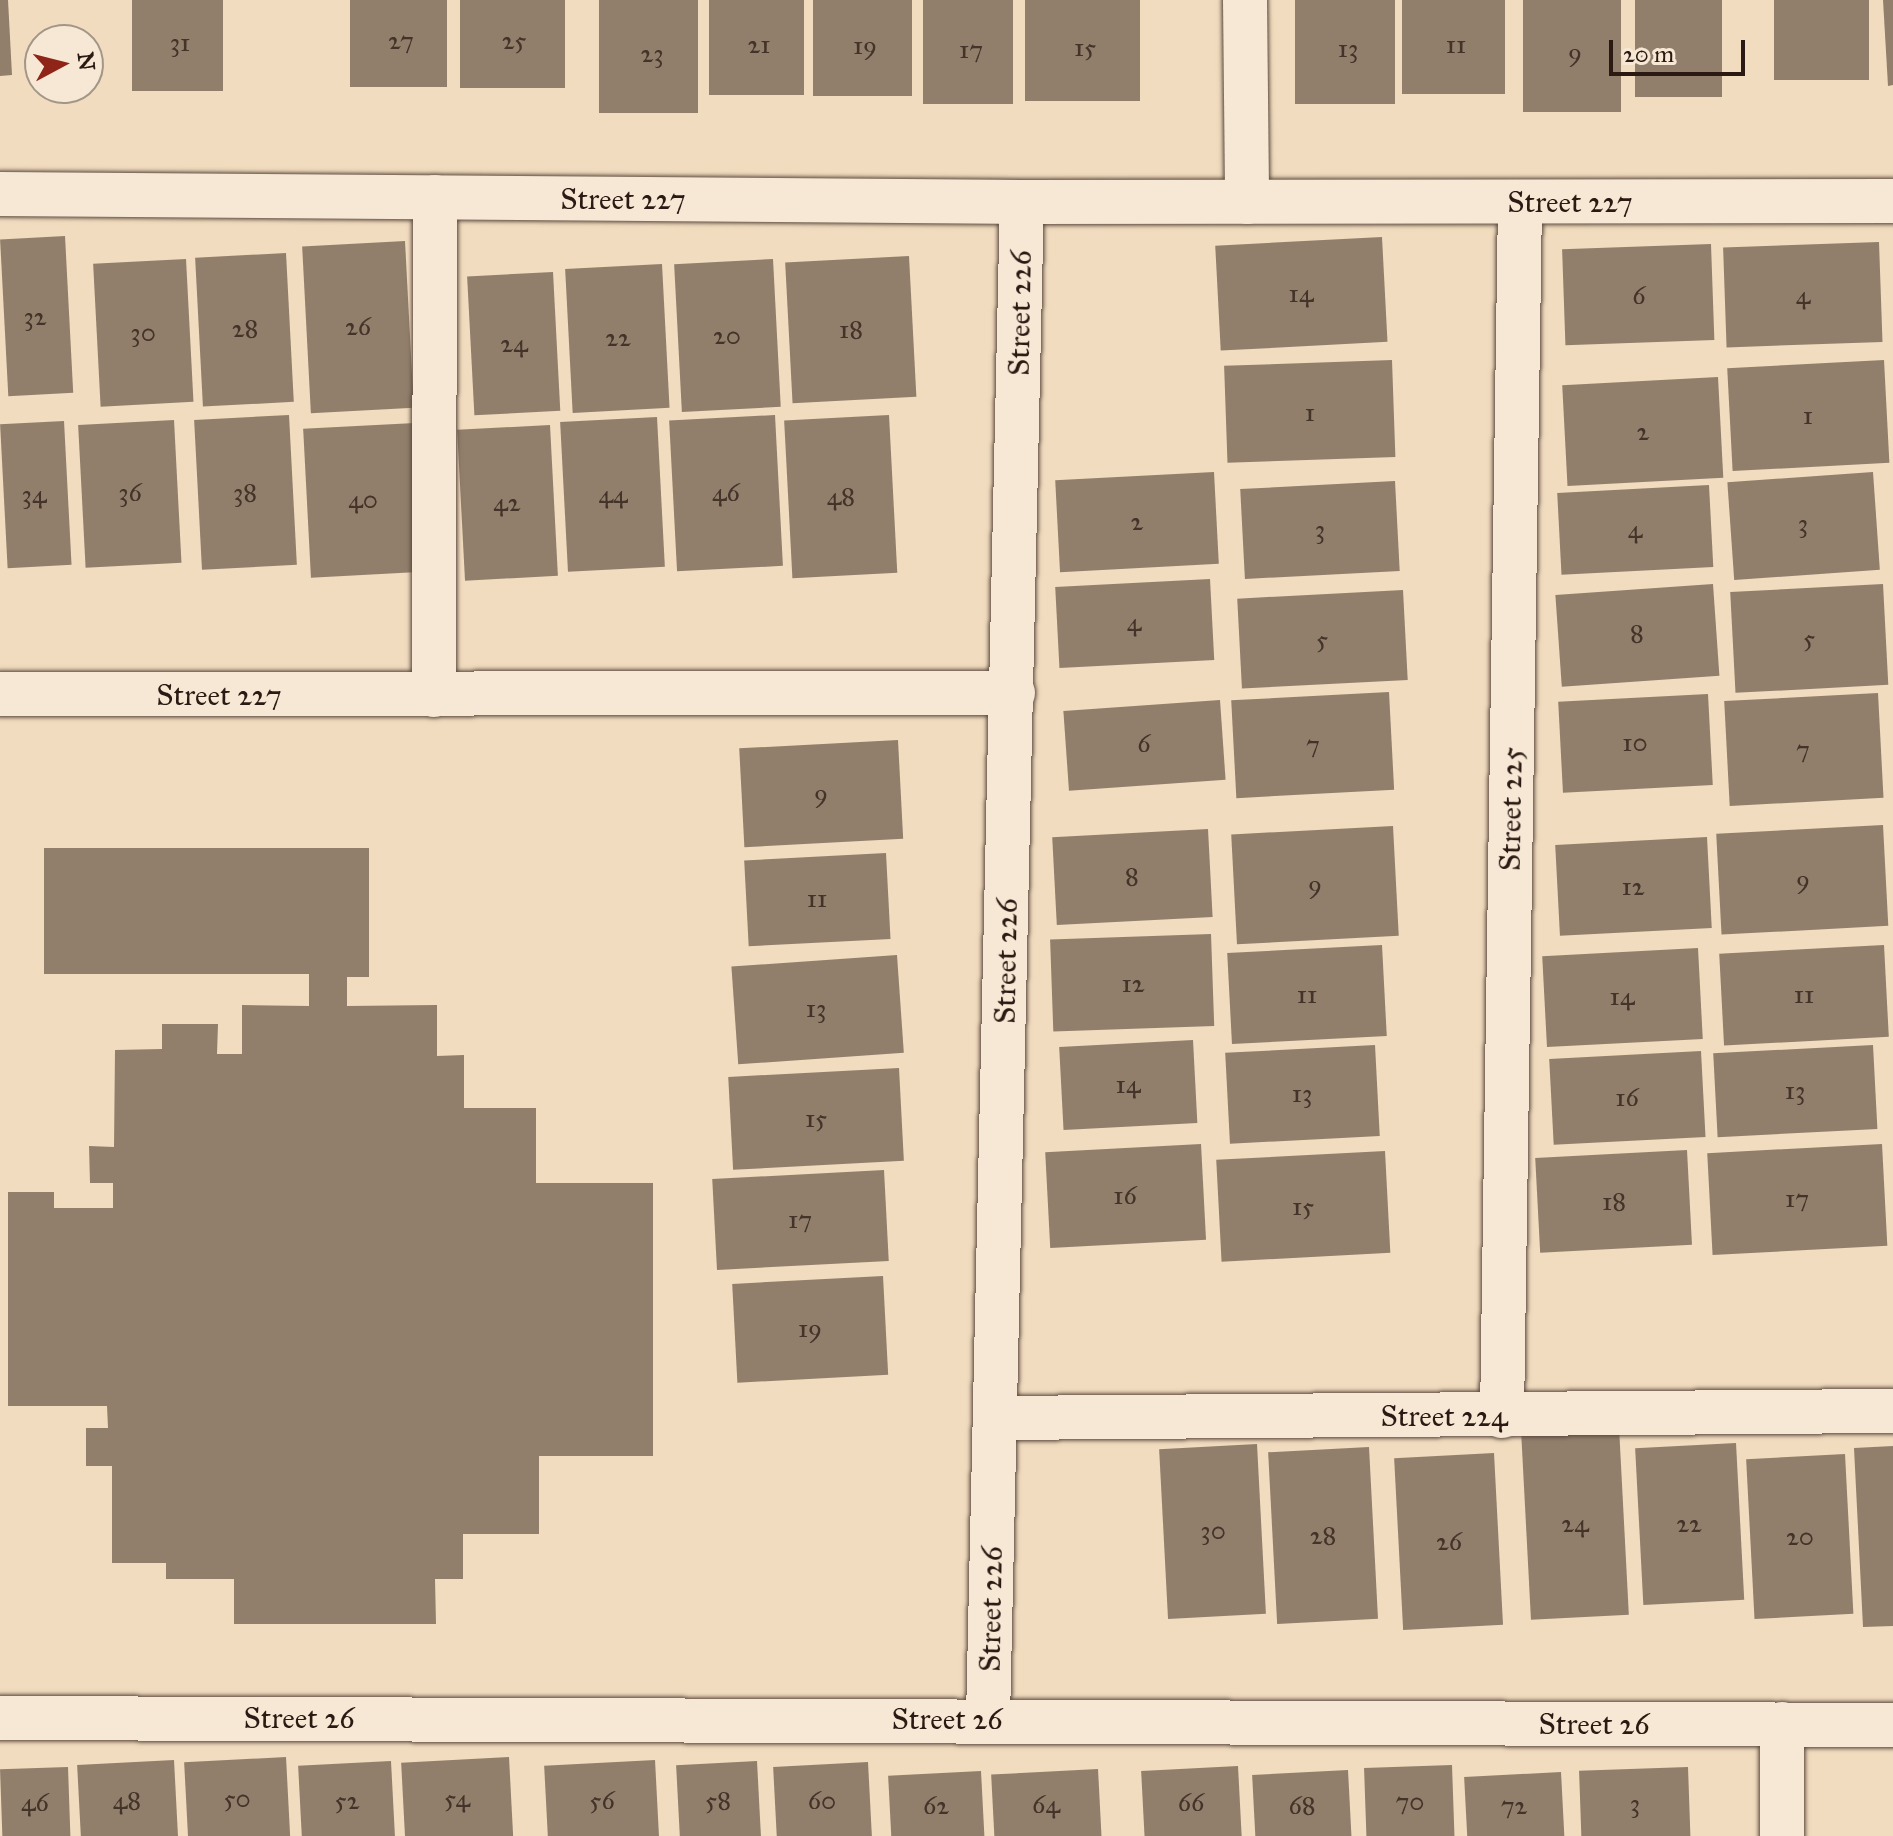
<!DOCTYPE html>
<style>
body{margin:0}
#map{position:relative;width:1893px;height:1836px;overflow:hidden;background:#f1dcbf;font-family:"IM FELL Great Primer",serif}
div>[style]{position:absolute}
.building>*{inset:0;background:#917f6c;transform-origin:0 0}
.roads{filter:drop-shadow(0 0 2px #5c4a3e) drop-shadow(0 0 2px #5c4a3e)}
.minor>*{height:44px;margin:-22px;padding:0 22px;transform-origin:22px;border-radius:22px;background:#f6e8d5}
span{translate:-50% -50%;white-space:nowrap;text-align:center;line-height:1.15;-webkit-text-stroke:6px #f6e8d5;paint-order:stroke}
.number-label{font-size:26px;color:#443329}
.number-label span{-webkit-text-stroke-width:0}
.street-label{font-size:30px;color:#2a1a13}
.north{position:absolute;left:24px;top:24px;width:80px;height:80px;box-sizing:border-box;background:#f6e8d5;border:2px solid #a49687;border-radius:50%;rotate:83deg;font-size:22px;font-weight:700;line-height:32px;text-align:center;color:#2a1a13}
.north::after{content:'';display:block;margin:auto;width:28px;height:36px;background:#8f2418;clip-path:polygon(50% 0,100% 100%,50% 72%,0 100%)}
.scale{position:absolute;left:1609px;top:40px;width:136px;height:36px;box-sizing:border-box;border:4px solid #2a1a13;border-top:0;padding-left:10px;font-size:24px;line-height:28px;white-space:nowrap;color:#2a1a13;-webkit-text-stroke:6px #f6e8d5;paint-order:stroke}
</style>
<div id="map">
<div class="building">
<i style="clip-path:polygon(0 0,8px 0,12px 75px,0 76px)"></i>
<i style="left:132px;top:0;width:91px;height:91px"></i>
<i style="left:350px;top:0;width:97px;height:87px"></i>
<i style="left:460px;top:0;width:105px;height:88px"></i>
<i style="left:599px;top:0;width:99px;height:113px"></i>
<i style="left:709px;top:0;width:95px;height:95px"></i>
<i style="left:813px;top:0;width:99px;height:96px"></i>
<i style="left:923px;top:0;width:90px;height:104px"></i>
<i style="left:1025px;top:0;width:115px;height:101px"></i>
<i style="left:1295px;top:0;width:100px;height:104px"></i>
<i style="left:1402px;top:0;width:103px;height:94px"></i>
<i style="left:1523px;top:0;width:98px;height:112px"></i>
<i style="left:1635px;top:0;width:87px;height:97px"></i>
<i style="left:1774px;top:0;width:95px;height:80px"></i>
<i style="clip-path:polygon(1883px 0,1893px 0,1893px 85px,1888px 86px)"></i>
<i style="left:65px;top:236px;width:157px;height:65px;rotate:87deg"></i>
<i style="left:1382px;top:237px;width:105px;height:167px;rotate:87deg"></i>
<i style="left:405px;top:241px;width:167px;height:103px;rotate:87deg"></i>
<i style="left:1879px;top:242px;width:100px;height:156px;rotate:88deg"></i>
<i style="left:1711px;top:244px;width:96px;height:149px;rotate:88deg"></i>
<i style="left:286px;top:253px;width:149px;height:91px;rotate:87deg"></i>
<i style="left:909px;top:256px;width:141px;height:124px;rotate:87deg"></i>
<i style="left:186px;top:259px;width:143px;height:93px;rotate:87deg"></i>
<i style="left:773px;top:259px;width:148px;height:99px;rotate:87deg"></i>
<i style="left:662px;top:264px;width:144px;height:97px;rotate:87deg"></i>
<i style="left:553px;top:272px;width:139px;height:86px;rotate:87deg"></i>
<i style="left:1392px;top:360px;width:97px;height:168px;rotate:88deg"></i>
<i style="left:1884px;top:360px;width:103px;height:157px;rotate:87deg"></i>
<i style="left:1718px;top:377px;width:101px;height:156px;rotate:87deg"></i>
<i style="left:289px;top:415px;width:150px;height:95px;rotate:87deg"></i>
<i style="left:775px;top:415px;width:151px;height:106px;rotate:87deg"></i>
<i style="left:889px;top:415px;width:158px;height:105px;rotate:87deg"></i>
<i style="left:657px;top:417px;width:150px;height:97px;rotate:87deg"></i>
<i style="left:174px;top:420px;width:143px;height:96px;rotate:87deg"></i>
<i style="left:64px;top:421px;width:144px;height:64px;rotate:87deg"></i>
<i style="left:415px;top:423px;width:149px;height:112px;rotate:87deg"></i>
<i style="left:550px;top:425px;width:151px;height:93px;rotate:87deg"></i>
<i style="left:1214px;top:472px;width:92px;height:159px;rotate:87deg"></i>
<i style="left:1873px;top:472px;width:98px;height:146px;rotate:86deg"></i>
<i style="left:1395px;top:481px;width:90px;height:155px;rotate:87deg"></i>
<i style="left:1709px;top:485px;width:82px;height:152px;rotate:87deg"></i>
<i style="left:1210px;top:579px;width:81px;height:155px;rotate:87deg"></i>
<i style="left:1713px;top:584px;width:92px;height:158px;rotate:86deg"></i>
<i style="left:1883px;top:584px;width:101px;height:153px;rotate:87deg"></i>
<i style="left:1403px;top:590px;width:90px;height:166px;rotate:87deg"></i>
<i style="left:1389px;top:692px;width:98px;height:158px;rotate:87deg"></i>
<i style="left:1878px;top:693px;width:105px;height:154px;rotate:87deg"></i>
<i style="left:1708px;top:694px;width:91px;height:150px;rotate:87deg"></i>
<i style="left:1220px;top:700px;width:80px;height:157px;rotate:86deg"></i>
<i style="left:898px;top:740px;width:99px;height:159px;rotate:87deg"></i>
<i style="left:1883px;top:825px;width:101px;height:167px;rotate:87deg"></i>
<i style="left:1393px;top:826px;width:110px;height:162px;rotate:87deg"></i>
<i style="left:1208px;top:829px;width:88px;height:156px;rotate:87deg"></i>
<i style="left:1707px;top:837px;width:91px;height:152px;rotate:87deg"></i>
<i style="clip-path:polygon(44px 848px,369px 848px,369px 977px,347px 977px,347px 1006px,437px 1005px,437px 1056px,464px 1055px,464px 1108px,536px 1108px,536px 1183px,653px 1183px,653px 1456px,539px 1456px,539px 1534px,463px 1534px,463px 1579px,435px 1579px,436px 1624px,234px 1624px,234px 1579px,166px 1579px,166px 1563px,112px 1563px,112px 1466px,86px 1466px,86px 1428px,108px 1428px,107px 1406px,8px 1406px,8px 1192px,54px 1192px,54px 1208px,113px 1208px,113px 1183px,90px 1183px,89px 1146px,114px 1147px,115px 1050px,162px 1049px,162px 1024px,218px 1024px,217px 1054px,242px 1054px,242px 1005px,309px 1006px,309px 974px,44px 974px)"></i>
<i style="left:886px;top:853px;width:86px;height:142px;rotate:87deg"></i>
<i style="left:1211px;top:934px;width:92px;height:161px;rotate:88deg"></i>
<i style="left:1382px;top:945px;width:91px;height:155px;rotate:87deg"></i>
<i style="left:1884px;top:945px;width:92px;height:165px;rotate:87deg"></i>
<i style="left:1698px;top:948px;width:91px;height:156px;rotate:87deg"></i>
<i style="left:897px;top:955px;width:98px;height:166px;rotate:86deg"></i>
<i style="left:1193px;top:1040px;width:83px;height:134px;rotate:87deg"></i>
<i style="left:1375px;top:1045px;width:91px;height:150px;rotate:87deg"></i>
<i style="left:1873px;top:1045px;width:84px;height:160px;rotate:87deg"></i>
<i style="left:1701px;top:1051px;width:86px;height:152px;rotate:87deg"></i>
<i style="left:899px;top:1068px;width:93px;height:171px;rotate:87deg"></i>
<i style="left:1201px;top:1144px;width:96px;height:156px;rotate:87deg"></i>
<i style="left:1882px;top:1144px;width:102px;height:175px;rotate:87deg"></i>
<i style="left:1687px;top:1150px;width:95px;height:152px;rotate:87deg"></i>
<i style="left:1385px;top:1151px;width:102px;height:169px;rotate:87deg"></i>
<i style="left:884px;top:1170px;width:91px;height:172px;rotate:87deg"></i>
<i style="left:883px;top:1276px;width:99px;height:151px;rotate:87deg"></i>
<i style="left:1619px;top:1427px;width:188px;height:98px;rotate:87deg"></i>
<i style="left:1736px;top:1443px;width:157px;height:101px;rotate:87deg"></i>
<i style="left:1257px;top:1444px;width:170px;height:98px;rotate:87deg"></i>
<i style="clip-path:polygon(1893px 1446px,1893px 1626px,1863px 1627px,1854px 1448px)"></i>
<i style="left:1369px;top:1447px;width:172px;height:101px;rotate:87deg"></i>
<i style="left:1494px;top:1453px;width:172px;height:100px;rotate:87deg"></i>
<i style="left:1845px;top:1454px;width:160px;height:99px;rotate:87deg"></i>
<i style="left:286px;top:1757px;width:79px;height:102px;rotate:87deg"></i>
<i style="left:509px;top:1757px;width:79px;height:108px;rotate:87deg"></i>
<i style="left:174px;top:1760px;width:76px;height:97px;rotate:87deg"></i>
<i style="left:655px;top:1760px;width:76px;height:111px;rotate:87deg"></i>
<i style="left:391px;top:1761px;width:75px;height:93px;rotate:87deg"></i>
<i style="left:757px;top:1761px;width:75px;height:81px;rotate:87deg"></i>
<i style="left:868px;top:1762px;width:74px;height:95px;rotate:87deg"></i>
<i style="left:1452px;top:1765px;width:71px;height:88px;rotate:88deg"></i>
<i style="left:1238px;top:1766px;width:70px;height:97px;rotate:87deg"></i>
<i style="left:68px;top:1767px;width:69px;height:68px;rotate:88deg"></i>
<i style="left:1688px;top:1767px;width:69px;height:109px;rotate:88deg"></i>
<i style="left:1098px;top:1769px;width:67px;height:107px;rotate:87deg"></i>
<i style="left:1348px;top:1770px;width:66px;height:96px;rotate:87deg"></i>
<i style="left:981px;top:1771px;width:65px;height:93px;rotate:87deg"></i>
<i style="left:1561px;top:1772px;width:64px;height:97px;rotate:87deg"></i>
</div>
<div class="roads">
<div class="minor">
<i style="left:1245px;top:0;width:202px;rotate:89.4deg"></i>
<i style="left:0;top:194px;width:1022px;rotate:0.45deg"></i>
<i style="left:1022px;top:202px;width:871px;rotate:-0.07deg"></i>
<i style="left:0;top:694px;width:1013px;rotate:-0.06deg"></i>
<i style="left:434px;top:695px;width:498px;rotate:-89.9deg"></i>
<i style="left:1502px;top:1416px;width:1214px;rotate:-89.15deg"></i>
<i style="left:995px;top:1418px;width:898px;rotate:-0.45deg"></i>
<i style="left:0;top:1718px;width:1893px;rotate:0.21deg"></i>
<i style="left:988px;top:1719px;width:1517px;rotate:-88.72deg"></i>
<i style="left:1782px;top:1724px;width:112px;rotate:90deg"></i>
</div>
</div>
<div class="number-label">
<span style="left:401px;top:41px">27</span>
<span style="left:514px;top:41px">25</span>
<span style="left:180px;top:43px">31</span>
<span style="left:759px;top:45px">21</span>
<span style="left:1456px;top:45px">11</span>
<span style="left:865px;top:46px">19</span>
<span style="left:1085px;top:48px">15</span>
<span style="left:1348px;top:49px">13</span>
<span style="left:971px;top:50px">17</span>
<span style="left:1575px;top:53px">9</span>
<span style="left:652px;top:54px">23</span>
<span style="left:1301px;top:294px">14</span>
<span style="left:1639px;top:296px">6</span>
<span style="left:1803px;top:296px">4</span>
<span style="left:35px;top:317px">32</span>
<span style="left:358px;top:327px">26</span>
<span style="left:245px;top:329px">28</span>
<span style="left:851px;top:330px">18</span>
<span style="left:143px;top:333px">30</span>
<span style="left:727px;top:336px">20</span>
<span style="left:618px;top:338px">22</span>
<span style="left:514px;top:344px">24</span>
<span style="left:1310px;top:413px">1</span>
<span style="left:1808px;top:416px">1</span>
<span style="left:1643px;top:432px">2</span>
<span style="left:130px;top:493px">36</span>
<span style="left:245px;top:493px">38</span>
<span style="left:726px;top:493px">46</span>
<span style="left:34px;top:495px">34</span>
<span style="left:613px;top:495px">44</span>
<span style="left:841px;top:497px">48</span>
<span style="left:363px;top:500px">40</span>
<span style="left:507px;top:503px">42</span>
<span style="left:1137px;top:522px">2</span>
<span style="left:1803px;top:524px">3</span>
<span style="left:1320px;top:530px">3</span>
<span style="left:1635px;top:530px">4</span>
<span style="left:1134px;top:623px">4</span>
<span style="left:1637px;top:634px">8</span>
<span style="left:1809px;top:639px">5</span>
<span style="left:1322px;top:640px">5</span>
<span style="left:1635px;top:743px">10</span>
<span style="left:1144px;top:744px">6</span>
<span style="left:1313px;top:745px">7</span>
<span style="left:1803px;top:750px">7</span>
<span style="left:821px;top:794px">9</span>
<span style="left:1132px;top:877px">8</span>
<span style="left:1803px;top:880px">9</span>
<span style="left:1315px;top:885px">9</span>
<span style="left:1633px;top:887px">12</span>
<span style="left:817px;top:899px">11</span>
<span style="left:1133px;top:984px">12</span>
<span style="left:1307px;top:995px">11</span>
<span style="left:1804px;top:995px">11</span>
<span style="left:1622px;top:997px">14</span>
<span style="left:816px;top:1009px">13</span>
<span style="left:1128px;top:1085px">14</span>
<span style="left:1795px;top:1091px">13</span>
<span style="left:1302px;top:1094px">13</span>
<span style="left:1627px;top:1098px">16</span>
<span style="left:816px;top:1119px">15</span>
<span style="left:1125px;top:1196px">16</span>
<span style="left:1797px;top:1199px">17</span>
<span style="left:1614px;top:1202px">18</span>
<span style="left:1303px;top:1207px">15</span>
<span style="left:800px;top:1220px">17</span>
<span style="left:810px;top:1329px">19</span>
<span style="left:1575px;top:1524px">24</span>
<span style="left:1689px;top:1524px">22</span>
<span style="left:1213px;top:1531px">30</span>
<span style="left:1323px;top:1536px">28</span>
<span style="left:1800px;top:1537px">20</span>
<span style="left:1449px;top:1542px">26</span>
<span style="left:237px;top:1799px">50</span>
<span style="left:457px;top:1799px">54</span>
<span style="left:127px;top:1801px">48</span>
<span style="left:347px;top:1801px">52</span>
<span style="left:602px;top:1801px">56</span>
<span style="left:718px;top:1801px">58</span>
<span style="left:822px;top:1801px">60</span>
<span style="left:1410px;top:1802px">70</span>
<span style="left:35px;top:1803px">46</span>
<span style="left:1191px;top:1803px">66</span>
<span style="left:1635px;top:1804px">3</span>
<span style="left:1046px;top:1805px">64</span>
<span style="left:936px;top:1806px">62</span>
<span style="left:1302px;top:1806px">68</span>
<span style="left:1514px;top:1806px">72</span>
</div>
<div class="street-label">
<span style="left:623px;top:199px">Street 227</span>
<span style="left:1570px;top:202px">Street 227</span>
<span style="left:1020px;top:313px;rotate:-89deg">Street 226</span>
<span style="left:219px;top:695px">Street 227</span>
<span style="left:1511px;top:809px;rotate:-89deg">Street 225</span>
<span style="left:1006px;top:961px;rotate:-89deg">Street 226</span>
<span style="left:1444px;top:1416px">Street 224</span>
<span style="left:991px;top:1609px;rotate:-89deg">Street 226</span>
<span style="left:299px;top:1718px">Street 26</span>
<span style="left:947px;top:1719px">Street 26</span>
<span style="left:1594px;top:1724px">Street 26</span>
</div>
<div class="north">N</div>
<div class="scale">20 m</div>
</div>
